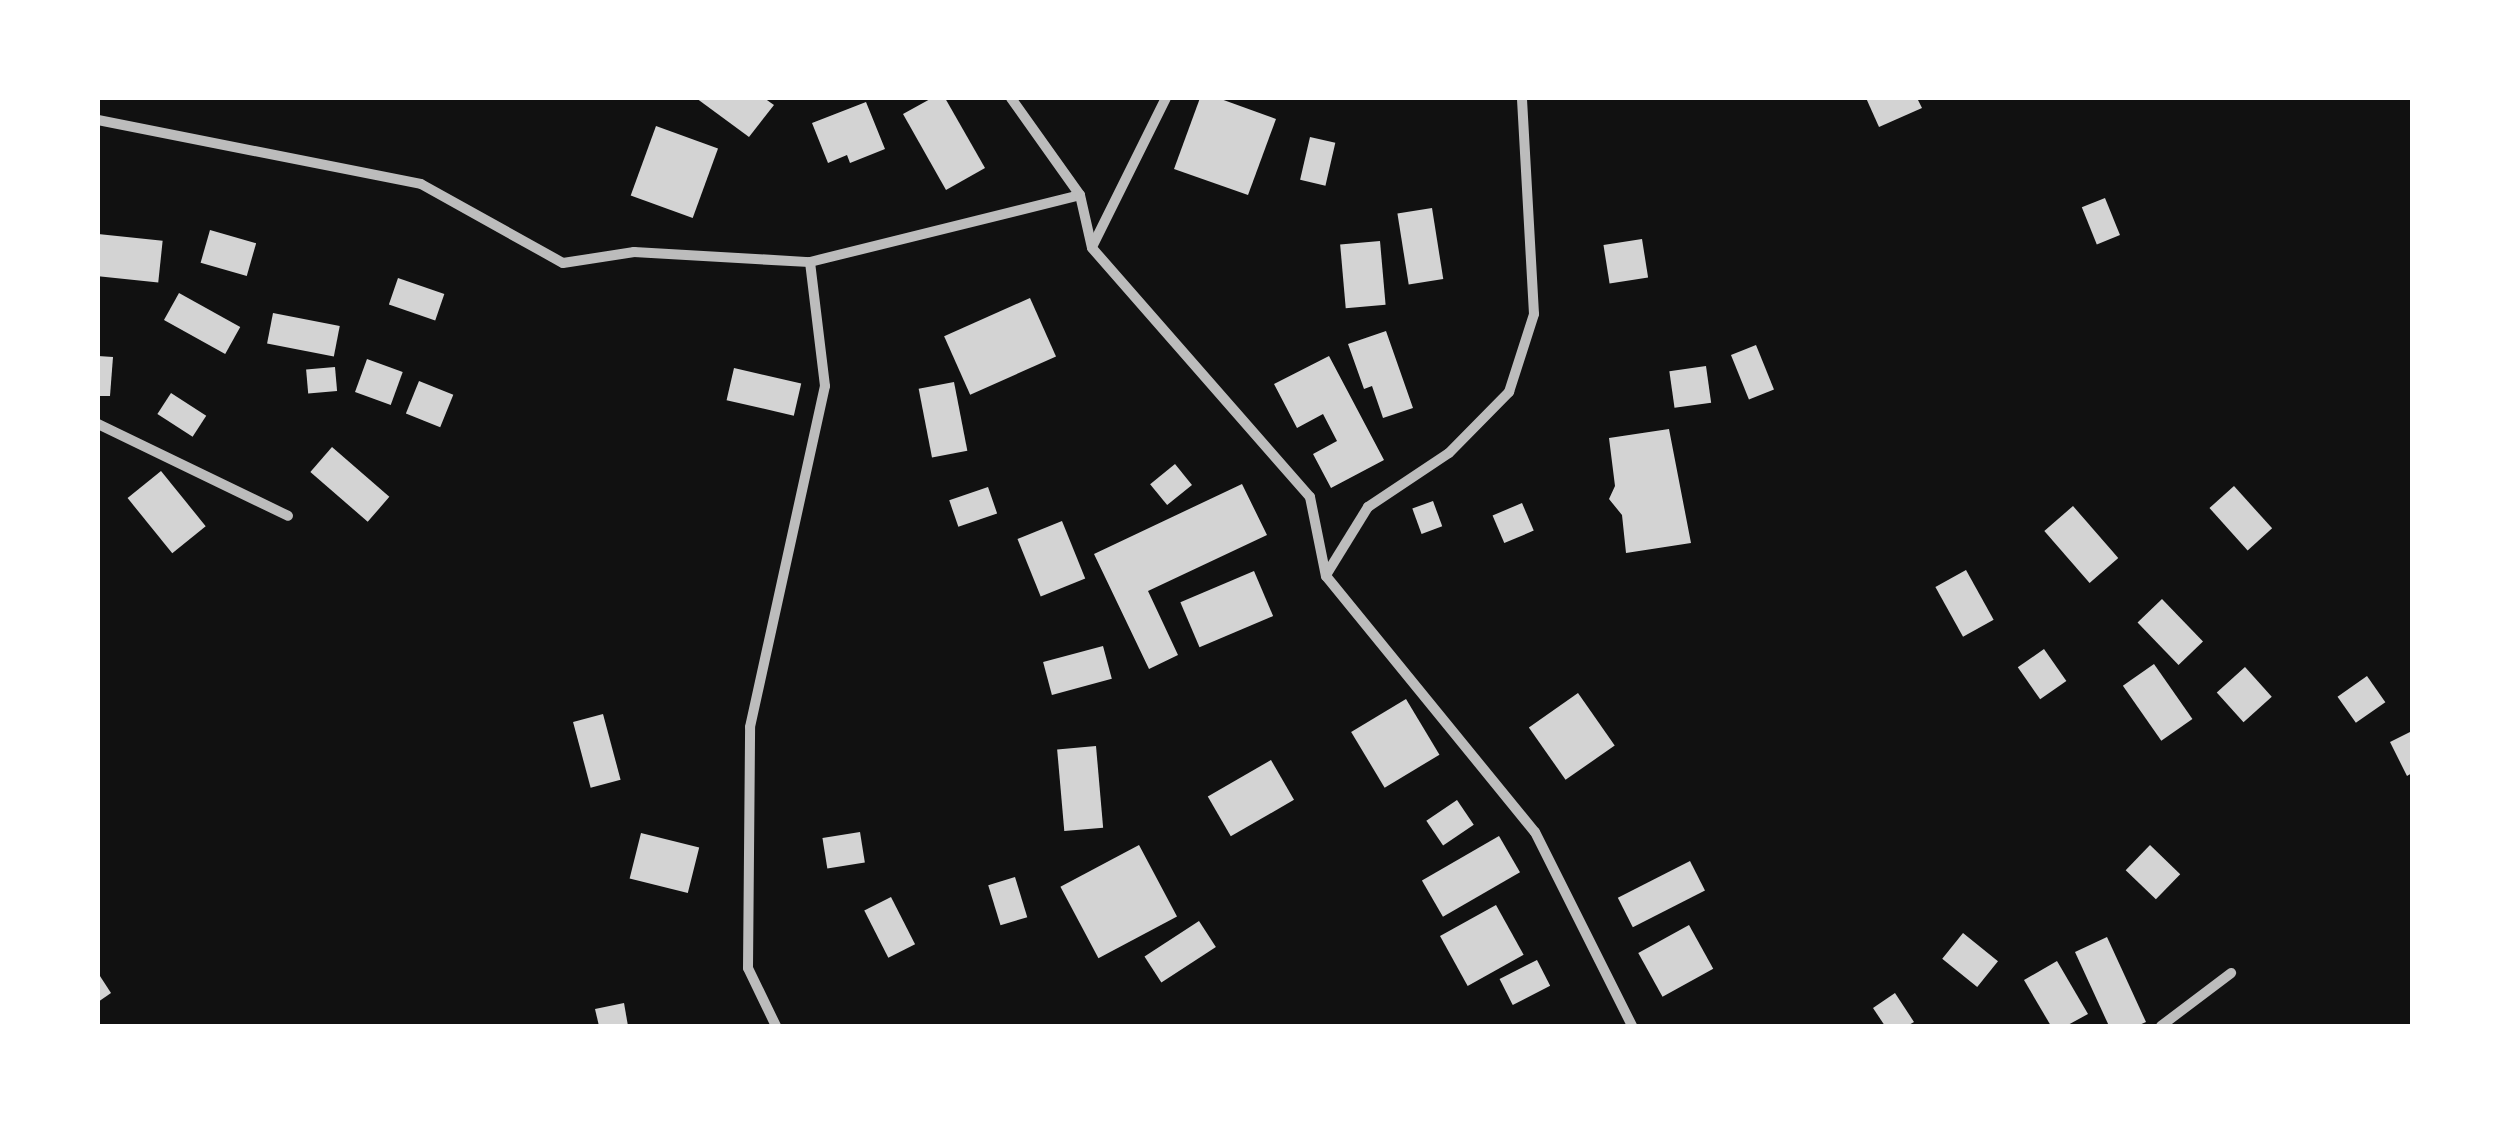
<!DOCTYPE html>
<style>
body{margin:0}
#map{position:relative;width:2510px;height:1124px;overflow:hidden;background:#111;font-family:"Titillium Web",sans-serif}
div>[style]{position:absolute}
.building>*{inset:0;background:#d3d3d3;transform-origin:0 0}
.minor>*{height:10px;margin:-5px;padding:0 5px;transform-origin:5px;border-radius:5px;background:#bcbcbc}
span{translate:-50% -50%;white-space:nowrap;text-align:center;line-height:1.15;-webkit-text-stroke:8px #fff;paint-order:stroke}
.frame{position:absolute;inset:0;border:100px solid #fff;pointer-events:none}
</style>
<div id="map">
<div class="building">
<i style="clip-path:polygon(696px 98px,764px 98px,774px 105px,749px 137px)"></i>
<i style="clip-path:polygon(932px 98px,945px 98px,985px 168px,946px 190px,903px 114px)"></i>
<i style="clip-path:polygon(1200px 98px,1218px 98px,1276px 119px,1248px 195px,1174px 169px)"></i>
<i style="clip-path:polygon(1866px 98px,1917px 98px,1922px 108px,1879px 127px)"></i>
<i style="clip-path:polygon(866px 102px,885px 149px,850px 163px,847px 155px,828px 163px,812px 123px)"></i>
<i style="left:656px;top:126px;width:66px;height:74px;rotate:20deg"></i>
<i style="left:1310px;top:137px;width:26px;height:44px;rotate:13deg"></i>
<i style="left:2105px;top:198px;width:40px;height:25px;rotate:68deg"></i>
<i style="left:1432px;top:208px;width:72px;height:35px;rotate:81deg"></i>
<i style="left:210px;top:230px;width:48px;height:34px;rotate:16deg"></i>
<i style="left:98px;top:234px;width:65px;height:42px;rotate:6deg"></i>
<i style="left:1642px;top:239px;width:39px;height:39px;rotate:81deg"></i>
<i style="left:1380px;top:241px;width:64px;height:40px;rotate:85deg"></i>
<i style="left:398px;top:278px;width:49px;height:28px;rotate:19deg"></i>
<i style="left:179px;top:293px;width:70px;height:31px;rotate:29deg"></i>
<i style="left:1030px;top:298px;width:64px;height:94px;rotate:66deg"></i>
<i style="left:273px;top:313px;width:68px;height:31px;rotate:11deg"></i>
<i style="clip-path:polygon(1386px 331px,1413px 408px,1383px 418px,1372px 386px,1364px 389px,1348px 344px)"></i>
<i style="left:1756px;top:345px;width:48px;height:27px;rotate:68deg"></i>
<i style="clip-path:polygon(98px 356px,113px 357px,110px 396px,98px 396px)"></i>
<i style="clip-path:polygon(1329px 356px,1384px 460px,1331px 488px,1313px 454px,1337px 441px,1323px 414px,1297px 428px,1274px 384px)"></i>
<i style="left:367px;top:359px;width:38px;height:35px;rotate:20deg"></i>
<i style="left:1706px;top:366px;width:37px;height:37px;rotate:82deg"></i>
<i style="left:335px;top:367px;width:24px;height:29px;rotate:85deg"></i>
<i style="left:734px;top:368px;width:69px;height:33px;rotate:13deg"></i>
<i style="left:419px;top:381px;width:37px;height:35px;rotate:22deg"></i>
<i style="left:954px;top:382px;width:70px;height:36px;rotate:79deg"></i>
<i style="left:171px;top:393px;width:42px;height:25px;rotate:33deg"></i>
<i style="clip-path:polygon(1669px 429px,1691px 543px,1626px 553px,1622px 515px,1609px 499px,1615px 486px,1609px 438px)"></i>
<i style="left:332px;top:447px;width:76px;height:33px;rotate:41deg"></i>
<i style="left:1175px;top:464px;width:27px;height:32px;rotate:51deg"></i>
<i style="left:161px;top:471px;width:71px;height:43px;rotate:51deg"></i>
<i style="clip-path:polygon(1242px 484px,1267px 535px,1148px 591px,1178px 655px,1149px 669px,1094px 554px)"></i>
<i style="left:2234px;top:486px;width:57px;height:33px;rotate:48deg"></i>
<i style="left:988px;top:487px;width:28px;height:41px;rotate:71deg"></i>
<i style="left:1433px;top:501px;width:27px;height:22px;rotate:70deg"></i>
<i style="left:1522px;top:503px;width:30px;height:32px;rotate:67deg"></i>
<i style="left:2073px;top:506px;width:69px;height:38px;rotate:49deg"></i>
<i style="left:1062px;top:521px;width:62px;height:48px;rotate:68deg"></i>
<i style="left:1966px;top:570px;width:57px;height:35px;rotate:61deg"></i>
<i style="left:1254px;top:571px;width:49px;height:80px;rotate:67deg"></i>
<i style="left:2162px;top:599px;width:59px;height:34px;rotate:46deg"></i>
<i style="left:1103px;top:646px;width:34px;height:62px;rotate:75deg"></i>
<i style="left:2044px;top:649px;width:39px;height:32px;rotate:55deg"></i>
<i style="left:2154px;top:664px;width:67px;height:38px;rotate:55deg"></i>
<i style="left:2245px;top:667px;width:40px;height:38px;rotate:48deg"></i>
<i style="left:2367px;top:676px;width:32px;height:36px;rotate:55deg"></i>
<i style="left:1578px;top:693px;width:64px;height:60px;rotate:55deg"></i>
<i style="left:1406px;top:699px;width:65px;height:64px;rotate:59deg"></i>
<i style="left:603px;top:714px;width:68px;height:31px;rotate:75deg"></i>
<i style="clip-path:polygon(2412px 731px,2412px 773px,2407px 776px,2390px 742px)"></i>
<i style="left:1096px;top:746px;width:82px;height:39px;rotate:85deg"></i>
<i style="left:1271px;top:760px;width:46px;height:73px;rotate:60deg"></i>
<i style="left:1457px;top:800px;width:30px;height:37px;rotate:56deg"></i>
<i style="left:860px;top:832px;width:31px;height:38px;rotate:81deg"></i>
<i style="left:641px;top:833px;width:60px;height:47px;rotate:14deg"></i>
<i style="left:1499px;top:836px;width:42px;height:89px;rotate:60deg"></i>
<i style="left:1139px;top:845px;width:81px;height:89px;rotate:62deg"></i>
<i style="left:2150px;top:845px;width:42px;height:35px;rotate:44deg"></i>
<i style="left:1690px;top:861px;width:33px;height:81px;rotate:63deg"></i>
<i style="left:1015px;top:877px;width:42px;height:28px;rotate:73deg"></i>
<i style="left:891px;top:897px;width:53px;height:30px;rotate:63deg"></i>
<i style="left:1496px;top:905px;width:57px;height:64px;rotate:61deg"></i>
<i style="left:1199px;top:921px;width:31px;height:65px;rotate:57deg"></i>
<i style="left:1689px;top:925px;width:50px;height:58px;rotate:61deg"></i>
<i style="left:1963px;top:933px;width:45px;height:33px;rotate:39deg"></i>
<i style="clip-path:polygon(2107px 937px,2146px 1022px,2137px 1026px,2109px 1026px,2075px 952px)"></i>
<i style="left:1537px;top:960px;width:29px;height:42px;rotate:63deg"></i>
<i style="clip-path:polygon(2057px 961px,2088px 1014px,2066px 1026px,2051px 1026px,2024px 980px)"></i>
<i style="clip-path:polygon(98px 973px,111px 993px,98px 1002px)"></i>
<i style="clip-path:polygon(1895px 993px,1914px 1022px,1907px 1026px,1885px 1026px,1873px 1008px)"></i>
<i style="clip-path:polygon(624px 1003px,628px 1026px,599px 1026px,595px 1009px)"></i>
</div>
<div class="minor">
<i style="left:1011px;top:98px;width:119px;rotate:54.6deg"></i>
<i style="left:98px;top:120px;width:329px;rotate:11.2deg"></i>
<i style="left:421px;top:184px;width:162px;rotate:29.1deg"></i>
<i style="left:563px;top:263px;width:72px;rotate:-8.8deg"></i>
<i style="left:634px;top:252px;width:176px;rotate:3.3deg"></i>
<i style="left:810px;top:262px;width:278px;rotate:-13.9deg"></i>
<i style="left:1080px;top:195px;width:54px;rotate:77.2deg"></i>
<i style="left:1092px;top:248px;width:331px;rotate:48.8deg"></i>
<i style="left:1310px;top:497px;width:81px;rotate:78.6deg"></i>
<i style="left:1326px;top:576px;width:330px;rotate:50.8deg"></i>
<i style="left:1535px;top:832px;width:217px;rotate:63.4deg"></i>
<i style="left:1092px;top:247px;width:166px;rotate:-63.6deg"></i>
<i style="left:98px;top:424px;width:211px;rotate:25.8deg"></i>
<i style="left:1326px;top:575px;width:80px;rotate:-58.3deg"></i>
<i style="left:1368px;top:507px;width:97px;rotate:-33.7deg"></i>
<i style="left:1449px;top:453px;width:86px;rotate:-45.5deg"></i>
<i style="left:1509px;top:392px;width:82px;rotate:-72.2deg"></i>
<i style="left:1534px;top:314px;width:216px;rotate:-93.2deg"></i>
<i style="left:776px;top:1026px;width:64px;rotate:-115.8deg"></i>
<i style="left:748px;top:968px;width:241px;rotate:-89.5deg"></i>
<i style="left:750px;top:727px;width:349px;rotate:-77.6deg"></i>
<i style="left:825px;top:386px;width:125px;rotate:-96.9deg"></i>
<i style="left:2161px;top:1026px;width:88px;rotate:-37.1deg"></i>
</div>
<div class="frame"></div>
</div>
